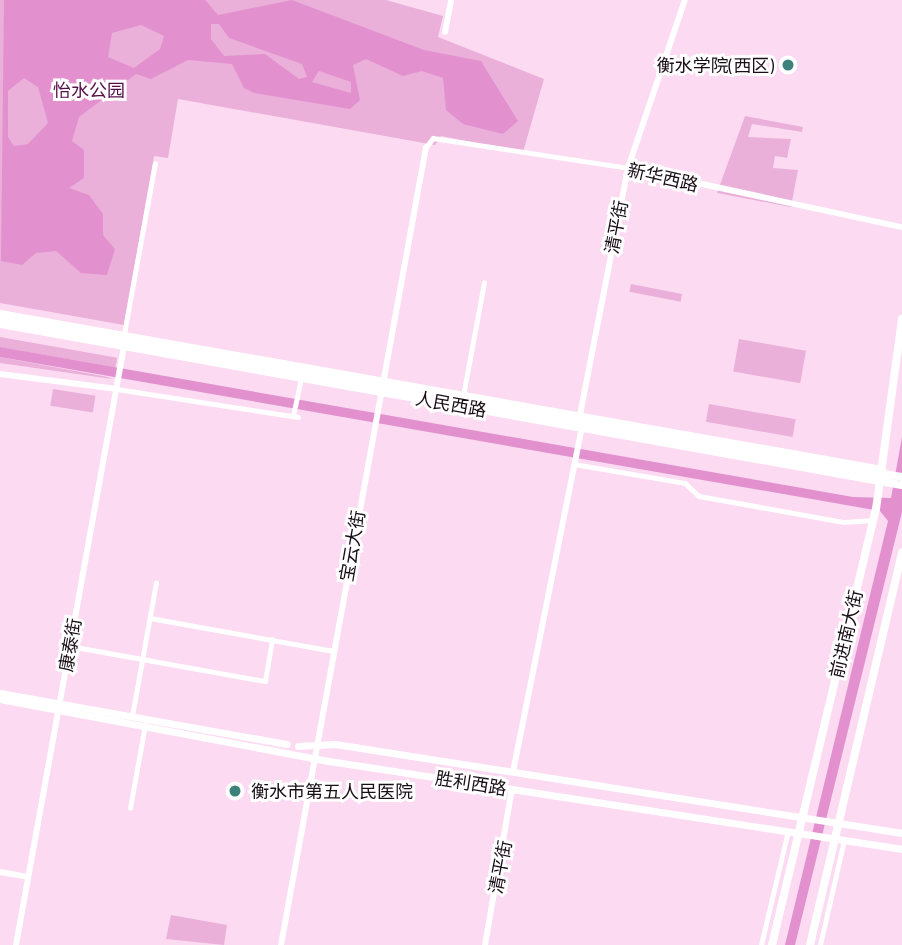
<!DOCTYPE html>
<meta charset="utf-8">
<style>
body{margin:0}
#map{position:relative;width:902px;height:945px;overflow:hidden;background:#fcdaf2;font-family:Barlow,"Noto Sans SC",sans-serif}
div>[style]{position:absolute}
.green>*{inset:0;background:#eab0da;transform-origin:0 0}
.water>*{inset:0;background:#e291ce}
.minor>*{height:4.5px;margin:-2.25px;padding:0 2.25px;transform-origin:2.25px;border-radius:2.25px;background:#fff}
.tertiary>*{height:6px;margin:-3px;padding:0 3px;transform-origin:3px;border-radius:3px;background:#fff}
.secondary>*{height:7px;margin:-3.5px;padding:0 3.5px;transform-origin:3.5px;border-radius:3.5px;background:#fff}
.primary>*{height:8px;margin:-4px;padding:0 4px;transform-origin:4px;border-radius:4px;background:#fff}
.dots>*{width:19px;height:19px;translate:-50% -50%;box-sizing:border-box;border:4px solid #fff;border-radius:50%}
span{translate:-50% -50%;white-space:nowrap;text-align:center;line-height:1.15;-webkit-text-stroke:6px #fff;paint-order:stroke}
.poi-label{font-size:18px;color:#190e16}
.right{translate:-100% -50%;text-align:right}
.left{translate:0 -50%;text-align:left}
.park-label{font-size:18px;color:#570f4a}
.street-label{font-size:18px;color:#190e16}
</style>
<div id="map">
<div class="green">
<i style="clip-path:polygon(0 0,386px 0,443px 16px,438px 37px,544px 79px,523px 152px,441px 136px,435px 145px,178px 99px,168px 158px,154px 156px,124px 325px,0 303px)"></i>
<i style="clip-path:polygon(745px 116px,803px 127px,802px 132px,752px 124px,748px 137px,791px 139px,787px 158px,775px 156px,773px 168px,798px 170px,791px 207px,717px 193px)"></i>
<i style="left:631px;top:284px;width:52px;height:8px;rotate:11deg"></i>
<i style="left:0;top:337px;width:119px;height:10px;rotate:10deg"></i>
<i style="left:739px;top:339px;width:68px;height:33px;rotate:10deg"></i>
<i style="clip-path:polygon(0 357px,108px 377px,112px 379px,0 363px)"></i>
<i style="left:53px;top:389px;width:43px;height:17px;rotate:9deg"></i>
<i style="left:709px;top:404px;width:88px;height:18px;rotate:10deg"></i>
<i style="clip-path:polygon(171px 915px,227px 925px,224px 945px,166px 939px)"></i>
</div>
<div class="water">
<i style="clip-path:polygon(evenodd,4px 0,205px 0,218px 15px,292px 0,424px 50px,481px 61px,518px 121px,503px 134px,463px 124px,446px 110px,443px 78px,422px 71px,403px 76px,366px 59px,353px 65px,360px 100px,350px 109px,254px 93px,244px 88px,232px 64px,188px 60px,151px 79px,136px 74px,79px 117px,72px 141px,84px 150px,84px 178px,69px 188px,89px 195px,103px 214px,103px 235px,115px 249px,107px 275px,81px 273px,56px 251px,36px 253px,22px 265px,1px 261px,4px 0,211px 24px,219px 24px,229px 38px,302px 64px,307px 77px,299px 79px,265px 54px,224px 56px,211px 39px,211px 24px,4px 0,141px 25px,164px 36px,160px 49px,134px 68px,108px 57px,112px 33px,141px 25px,4px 0,319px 71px,351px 82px,351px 93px,312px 82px,319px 71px,4px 0,24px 78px,38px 87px,48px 123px,28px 144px,14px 146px,8px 137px,8px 91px,24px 78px)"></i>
<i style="clip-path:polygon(0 347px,853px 497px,891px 498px,902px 437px,902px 512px,795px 945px,785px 945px,888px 521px,880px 511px,0 357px)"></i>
</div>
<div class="minor">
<i style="left:426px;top:147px;width:11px;rotate:-52deg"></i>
<i style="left:433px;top:138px;width:197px;rotate:8.7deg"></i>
<i style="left:0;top:312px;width:897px;rotate:10.02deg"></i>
<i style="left:124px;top:334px;width:173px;rotate:-79.7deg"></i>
<i style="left:117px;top:389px;width:183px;rotate:8.8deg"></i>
<i style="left:463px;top:396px;width:115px;rotate:-79.5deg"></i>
<i style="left:293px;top:416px;width:40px;rotate:-78deg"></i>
<i style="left:574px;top:464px;width:113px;rotate:9.7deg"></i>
<i style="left:685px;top:483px;width:19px;rotate:43deg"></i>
<i style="left:699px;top:496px;width:147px;rotate:10.2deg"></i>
<i style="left:844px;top:522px;width:29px;rotate:-4deg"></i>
<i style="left:150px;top:618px;width:186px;rotate:10.2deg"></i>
<i style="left:70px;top:646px;width:198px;rotate:10.2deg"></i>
<i style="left:265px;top:681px;width:42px;rotate:-80.3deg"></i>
<i style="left:132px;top:716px;width:135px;rotate:-79.8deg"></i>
<i style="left:130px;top:808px;width:84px;rotate:-79.8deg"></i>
<i style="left:761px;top:945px;width:117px;rotate:-76.7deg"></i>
<i style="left:820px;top:945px;width:108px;rotate:-77.1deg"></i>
</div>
<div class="tertiary">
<i style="left:445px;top:32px;width:33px;rotate:-79deg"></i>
<i style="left:628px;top:168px;width:280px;rotate:12.2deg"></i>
<i style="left:0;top:374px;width:118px;rotate:7.3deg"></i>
<i style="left:579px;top:420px;width:257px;rotate:-79deg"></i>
<i style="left:628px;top:168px;width:177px;rotate:-71.3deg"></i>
<i style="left:513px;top:772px;width:352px;rotate:-78.7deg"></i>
<i style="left:0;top:872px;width:28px;rotate:10deg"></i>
<i style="left:16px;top:945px;width:609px;rotate:-79.78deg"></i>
<i style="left:281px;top:945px;width:811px;rotate:-79.7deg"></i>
<i style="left:485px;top:945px;width:158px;rotate:-80.2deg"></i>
</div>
<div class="secondary">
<i style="left:0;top:693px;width:291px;rotate:10.1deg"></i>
<i style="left:0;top:699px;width:335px;rotate:10.7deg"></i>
<i style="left:329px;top:761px;width:580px;rotate:8.73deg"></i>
<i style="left:298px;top:746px;width:37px;rotate:-3deg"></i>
<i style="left:335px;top:744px;width:574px;rotate:8.92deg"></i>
</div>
<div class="primary">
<i style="left:0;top:318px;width:916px;rotate:10deg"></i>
<i style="left:0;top:324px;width:916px;rotate:10.12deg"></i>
<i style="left:772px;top:945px;width:448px;rotate:-76.6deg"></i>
<i style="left:876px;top:509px;width:192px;rotate:-82.2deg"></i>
<i style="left:810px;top:945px;width:403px;rotate:-76.8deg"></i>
</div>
<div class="dots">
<i style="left:788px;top:65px;background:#3c827b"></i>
<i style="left:235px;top:791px;background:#3c827b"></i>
</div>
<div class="poi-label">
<span class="right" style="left:774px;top:65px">衡水学院(西区)</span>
<span class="left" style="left:251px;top:791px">衡水市第五人民医院</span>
</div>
<div class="park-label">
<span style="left:89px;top:90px">怡水公园</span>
</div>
<div class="street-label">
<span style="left:663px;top:177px;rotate:13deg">新华西路</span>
<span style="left:616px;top:227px;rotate:-79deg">清平街</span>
<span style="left:451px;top:404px;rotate:10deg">人民西路</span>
<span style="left:352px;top:546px;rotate:-80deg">宝云大街</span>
<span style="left:846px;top:634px;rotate:-77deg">前进南大街</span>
<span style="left:70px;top:645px;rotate:-80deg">康泰街</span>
<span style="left:471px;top:783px;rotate:9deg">胜利西路</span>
<span style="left:500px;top:867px;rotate:-79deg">清平街</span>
</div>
</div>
